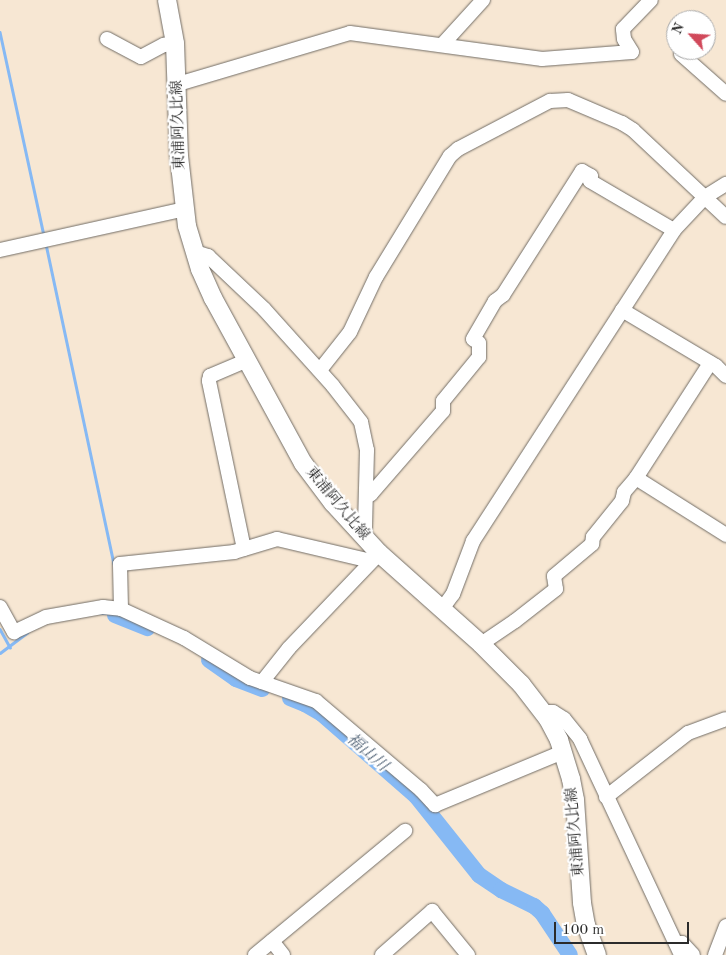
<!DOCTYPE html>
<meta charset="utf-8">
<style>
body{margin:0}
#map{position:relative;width:726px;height:955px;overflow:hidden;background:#f7e7d3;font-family:"Old Standard TT","Noto Serif JP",serif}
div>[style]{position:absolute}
.stream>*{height:2.5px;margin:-1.25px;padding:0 1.25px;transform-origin:1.25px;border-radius:1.25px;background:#86b9f4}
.river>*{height:16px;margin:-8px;padding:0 8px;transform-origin:8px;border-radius:8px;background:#86b9f4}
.roads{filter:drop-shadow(0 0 1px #726d66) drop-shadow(0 0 1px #726d66)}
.minor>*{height:14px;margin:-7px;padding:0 7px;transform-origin:7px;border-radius:7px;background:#fff}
.major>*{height:18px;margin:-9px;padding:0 9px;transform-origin:9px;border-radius:9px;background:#fff}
span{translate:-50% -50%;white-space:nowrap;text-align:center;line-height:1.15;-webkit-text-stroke:4.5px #fff;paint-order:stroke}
.street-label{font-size:15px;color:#2b2b2b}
.water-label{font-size:16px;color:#4b5d71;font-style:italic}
.north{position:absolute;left:666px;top:10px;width:50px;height:50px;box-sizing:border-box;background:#fff;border:1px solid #aaa;border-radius:50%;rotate:296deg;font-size:14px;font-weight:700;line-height:20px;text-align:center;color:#2b2b2b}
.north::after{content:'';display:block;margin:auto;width:18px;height:22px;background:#d1495b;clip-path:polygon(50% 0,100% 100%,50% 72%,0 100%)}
.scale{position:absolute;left:554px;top:922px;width:135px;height:22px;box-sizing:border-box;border:2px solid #2b2b2b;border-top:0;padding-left:6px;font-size:15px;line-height:18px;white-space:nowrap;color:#2b2b2b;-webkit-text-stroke:4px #fff;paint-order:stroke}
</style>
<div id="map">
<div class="stream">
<i style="left:0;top:32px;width:209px;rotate:77.8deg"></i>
<i style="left:46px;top:244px;width:327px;rotate:78deg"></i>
<i style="left:99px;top:614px;width:16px"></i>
<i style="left:0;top:629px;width:21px;rotate:61deg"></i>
<i style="left:0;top:653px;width:34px;rotate:-37deg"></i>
</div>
<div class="river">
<i style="left:115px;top:615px;width:35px;rotate:22deg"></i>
<i style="left:209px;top:660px;width:33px;rotate:35deg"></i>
<i style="left:236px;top:679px;width:28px;rotate:21deg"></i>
<i style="left:290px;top:698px;width:16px;rotate:22deg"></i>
<i style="left:305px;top:704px;width:20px;rotate:30deg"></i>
<i style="left:322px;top:714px;width:125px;rotate:41.1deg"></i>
<i style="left:416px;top:796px;width:101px;rotate:51.4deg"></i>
<i style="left:479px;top:875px;width:27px;rotate:34deg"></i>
<i style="left:501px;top:890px;width:37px;rotate:26deg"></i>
<i style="left:534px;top:906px;width:11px;rotate:41deg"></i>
<i style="left:542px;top:913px;width:50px;rotate:56.3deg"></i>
</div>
<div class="roads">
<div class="minor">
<i style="left:107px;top:39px;width:38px;rotate:28deg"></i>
<i style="left:141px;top:57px;width:26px;rotate:-28deg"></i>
<i style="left:164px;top:45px;width:11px;rotate:-10deg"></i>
<i style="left:442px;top:45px;width:61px;rotate:-47.7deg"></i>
<i style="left:681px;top:54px;width:60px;rotate:41.6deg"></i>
<i style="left:178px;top:84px;width:179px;rotate:-16.5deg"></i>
<i style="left:350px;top:33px;width:194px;rotate:7.7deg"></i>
<i style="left:542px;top:59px;width:90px;rotate:-4.4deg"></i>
<i style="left:632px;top:52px;width:15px;rotate:-122deg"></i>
<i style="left:624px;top:39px;width:10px;rotate:-96deg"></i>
<i style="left:623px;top:29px;width:40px;rotate:-46deg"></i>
<i style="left:0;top:250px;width:189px;rotate:-12.5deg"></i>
<i style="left:195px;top:252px;width:14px;rotate:17deg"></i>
<i style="left:208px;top:256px;width:77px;rotate:43.4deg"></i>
<i style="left:264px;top:309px;width:103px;rotate:48.1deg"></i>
<i style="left:333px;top:386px;width:46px;rotate:52.1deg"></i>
<i style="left:361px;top:422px;width:29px;rotate:78deg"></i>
<i style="left:367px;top:450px;width:78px;rotate:91.5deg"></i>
<i style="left:365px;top:528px;width:7px;rotate:117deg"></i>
<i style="left:622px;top:310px;width:109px;rotate:30.8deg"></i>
<i style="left:716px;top:366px;width:14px;rotate:45deg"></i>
<i style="left:320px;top:370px;width:48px;rotate:-51.7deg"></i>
<i style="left:350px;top:332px;width:61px;rotate:-64.7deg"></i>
<i style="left:376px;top:277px;width:142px;rotate:-58.6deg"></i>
<i style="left:450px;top:156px;width:11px;rotate:-41deg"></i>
<i style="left:458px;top:149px;width:104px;rotate:-27.6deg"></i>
<i style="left:550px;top:101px;width:18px;rotate:-3deg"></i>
<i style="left:568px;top:100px;width:59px;rotate:23.1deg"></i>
<i style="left:622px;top:123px;width:13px;rotate:32deg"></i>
<i style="left:633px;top:130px;width:127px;rotate:43.1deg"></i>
<i style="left:636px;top:478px;width:107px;rotate:32.3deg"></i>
<i style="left:366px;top:497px;width:6px;rotate:-31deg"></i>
<i style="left:371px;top:494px;width:110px;rotate:-49.1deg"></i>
<i style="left:443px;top:411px;width:10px;rotate:-90deg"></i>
<i style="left:443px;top:401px;width:57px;rotate:-50.7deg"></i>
<i style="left:479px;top:357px;width:14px;rotate:-90deg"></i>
<i style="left:479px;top:343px;width:7px;rotate:-146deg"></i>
<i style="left:473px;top:339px;width:44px;rotate:-59.9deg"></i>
<i style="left:495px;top:301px;width:10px;rotate:-37deg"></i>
<i style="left:503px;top:295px;width:147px;rotate:-57.5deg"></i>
<i style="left:582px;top:171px;width:10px;rotate:29deg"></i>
<i style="left:591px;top:176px;width:5px;rotate:101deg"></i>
<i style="left:590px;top:181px;width:97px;rotate:30.3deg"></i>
<i style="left:244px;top:549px;width:172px;rotate:-101.8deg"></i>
<i style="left:209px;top:381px;width:5px;rotate:-79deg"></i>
<i style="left:210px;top:376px;width:38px;rotate:-23deg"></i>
<i style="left:0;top:607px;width:29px;rotate:61deg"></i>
<i style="left:14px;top:632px;width:35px;rotate:-25deg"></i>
<i style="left:46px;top:617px;width:58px;rotate:-10deg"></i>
<i style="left:103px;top:607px;width:18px;rotate:6deg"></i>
<i style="left:121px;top:609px;width:69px;rotate:24.7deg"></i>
<i style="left:184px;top:638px;width:77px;rotate:31.2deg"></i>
<i style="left:250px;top:678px;width:70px;rotate:19.2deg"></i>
<i style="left:316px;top:701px;width:138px;rotate:40.3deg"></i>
<i style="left:421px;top:790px;width:21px;rotate:47deg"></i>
<i style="left:435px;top:805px;width:139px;rotate:-22.5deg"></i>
<i style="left:121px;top:609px;width:45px;rotate:-91.3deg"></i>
<i style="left:120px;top:564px;width:115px;rotate:-6deg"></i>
<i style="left:234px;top:552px;width:45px;rotate:-16.8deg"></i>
<i style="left:277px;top:539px;width:97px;rotate:13.2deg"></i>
<i style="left:442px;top:609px;width:19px;rotate:-54deg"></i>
<i style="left:453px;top:594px;width:57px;rotate:-69.3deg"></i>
<i style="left:473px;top:541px;width:370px;rotate:-57.1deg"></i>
<i style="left:674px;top:230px;width:45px;rotate:-46.8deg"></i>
<i style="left:705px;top:197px;width:25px;rotate:-32deg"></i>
<i style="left:481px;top:644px;width:41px;rotate:-34.1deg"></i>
<i style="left:515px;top:621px;width:52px;rotate:-38deg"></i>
<i style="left:556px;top:589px;width:13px;rotate:-99deg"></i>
<i style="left:554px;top:576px;width:50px;rotate:-40.1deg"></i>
<i style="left:592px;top:544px;width:7px;rotate:-82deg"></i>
<i style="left:593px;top:537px;width:46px;rotate:-51.1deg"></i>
<i style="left:622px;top:501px;width:9px;rotate:-77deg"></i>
<i style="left:624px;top:492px;width:18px;rotate:-49deg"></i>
<i style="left:636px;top:478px;width:137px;rotate:-57.2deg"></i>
<i style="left:262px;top:682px;width:43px;rotate:-51.5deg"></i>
<i style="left:289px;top:648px;width:129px;rotate:-46.3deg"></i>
<i style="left:543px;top:712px;width:10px"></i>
<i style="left:553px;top:712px;width:13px;rotate:32deg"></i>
<i style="left:564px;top:719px;width:26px;rotate:51deg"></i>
<i style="left:580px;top:739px;width:238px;rotate:64.9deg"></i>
<i style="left:606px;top:797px;width:104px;rotate:-38deg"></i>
<i style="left:688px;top:733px;width:40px;rotate:-20.2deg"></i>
<i style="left:272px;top:941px;width:18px;rotate:52deg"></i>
<i style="left:676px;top:943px;width:6px"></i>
<i style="left:682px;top:943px;width:16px;rotate:47deg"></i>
<i style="left:255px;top:955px;width:195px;rotate:-39.6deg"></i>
<i style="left:382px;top:955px;width:67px;rotate:-41.3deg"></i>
<i style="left:432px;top:911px;width:57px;rotate:50.7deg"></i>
<i style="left:715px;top:955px;width:31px;rotate:-69deg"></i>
</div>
<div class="major">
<i style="left:167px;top:0;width:44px;rotate:79.5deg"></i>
<i style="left:175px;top:43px;width:113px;rotate:88deg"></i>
<i style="left:179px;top:156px;width:70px;rotate:83.5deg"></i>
<i style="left:187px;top:226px;width:45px;rotate:73.2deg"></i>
<i style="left:200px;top:269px;width:32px;rotate:66deg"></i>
<i style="left:213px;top:298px;width:188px;rotate:61.4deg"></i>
<i style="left:303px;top:463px;width:50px;rotate:53.1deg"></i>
<i style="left:333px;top:503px;width:68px;rotate:47.4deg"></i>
<i style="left:379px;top:553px;width:137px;rotate:41.7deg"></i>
<i style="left:481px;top:644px;width:57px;rotate:45deg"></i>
<i style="left:521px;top:684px;width:44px;rotate:52.4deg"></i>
<i style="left:548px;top:719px;width:24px;rotate:62deg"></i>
<i style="left:559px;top:740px;width:41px;rotate:72.9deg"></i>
<i style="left:571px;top:779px;width:21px;rotate:79deg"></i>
<i style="left:575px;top:800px;width:103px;rotate:86.1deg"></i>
<i style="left:582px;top:903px;width:22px;rotate:80deg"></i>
<i style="left:586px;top:925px;width:32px;rotate:70deg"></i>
</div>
</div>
<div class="street-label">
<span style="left:179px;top:125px;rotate:-92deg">東浦阿久比線</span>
<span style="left:337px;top:504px;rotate:50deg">東浦阿久比線</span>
<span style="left:576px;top:832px;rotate:-95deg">東浦阿久比線</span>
</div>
<div class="water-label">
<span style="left:367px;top:753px;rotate:41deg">福山川</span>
</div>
<div class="north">N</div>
<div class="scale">100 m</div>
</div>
